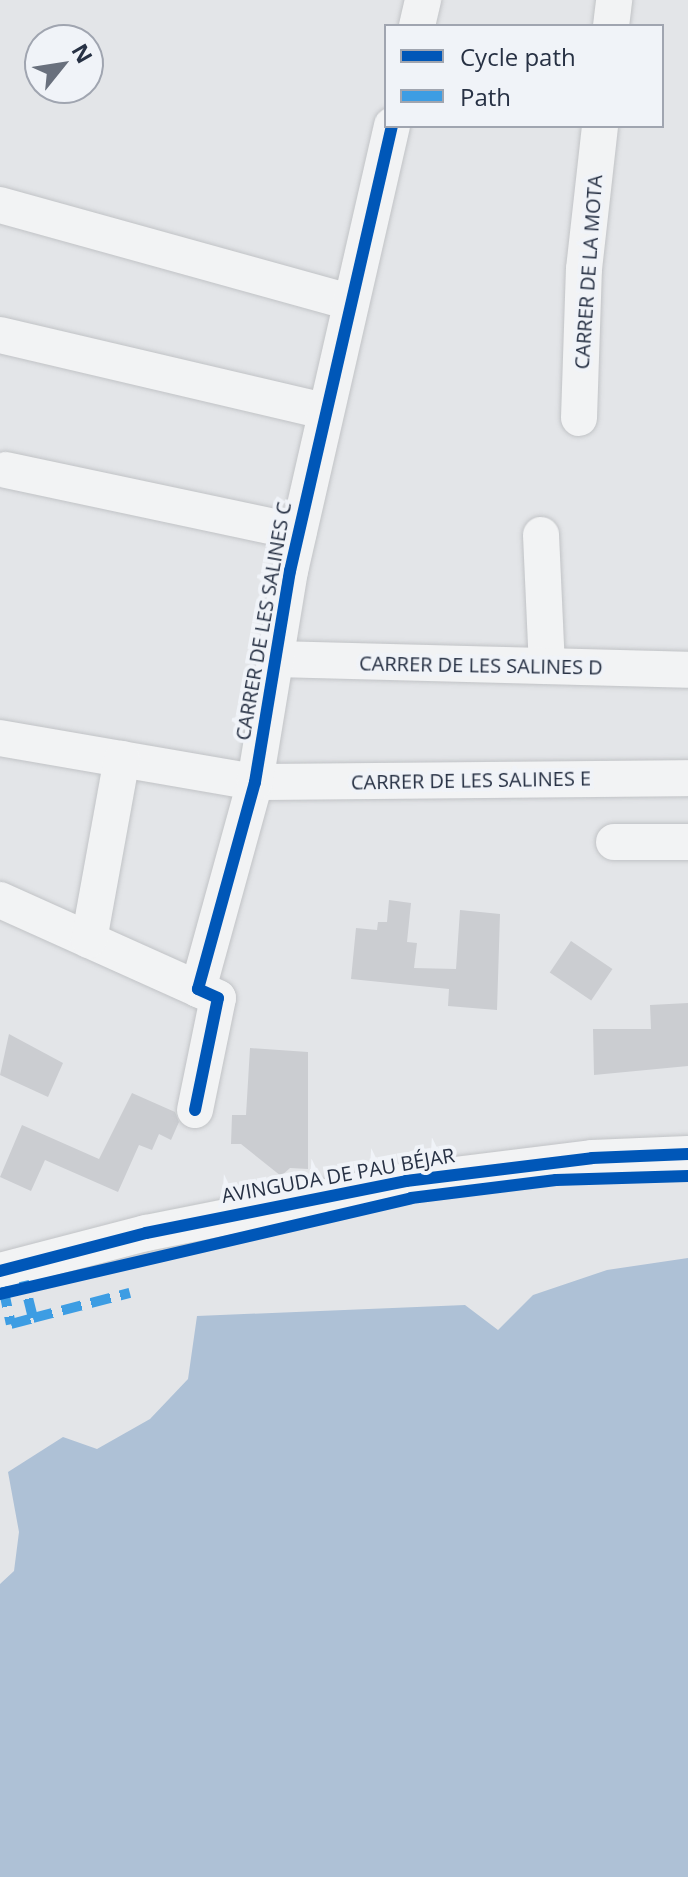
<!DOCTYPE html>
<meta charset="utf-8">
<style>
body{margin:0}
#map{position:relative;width:688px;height:1877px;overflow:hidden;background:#e3e5e8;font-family:"Open Sans",sans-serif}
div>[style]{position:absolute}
.water>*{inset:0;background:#aec1d6}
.building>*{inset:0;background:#cbcdd1;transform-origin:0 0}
.roads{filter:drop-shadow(0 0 2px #c1c3c6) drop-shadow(0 0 2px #c1c3c6)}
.minor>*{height:36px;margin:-18px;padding:0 18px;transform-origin:18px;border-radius:18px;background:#f2f3f4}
.quiet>*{height:10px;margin-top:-5px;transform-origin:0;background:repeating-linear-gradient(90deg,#3d9de3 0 20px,transparent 0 30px)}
.cycleway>*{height:12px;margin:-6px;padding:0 6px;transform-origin:6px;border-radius:6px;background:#0057b8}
span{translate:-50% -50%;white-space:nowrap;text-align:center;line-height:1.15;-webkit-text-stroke:8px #f0f3f8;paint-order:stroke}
.street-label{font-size:20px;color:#273144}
.legend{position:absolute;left:384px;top:24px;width:280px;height:104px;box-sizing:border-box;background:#f0f3f8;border:2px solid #a0a5b0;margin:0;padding:10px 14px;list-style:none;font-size:24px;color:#273144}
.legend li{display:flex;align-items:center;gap:16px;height:40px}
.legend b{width:40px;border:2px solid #a0a5b0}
.north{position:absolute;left:24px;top:24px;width:80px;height:80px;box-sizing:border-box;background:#f0f3f8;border:2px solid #a0a5b0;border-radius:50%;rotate:60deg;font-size:22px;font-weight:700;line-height:32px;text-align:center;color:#273144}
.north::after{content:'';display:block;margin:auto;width:28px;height:36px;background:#69707d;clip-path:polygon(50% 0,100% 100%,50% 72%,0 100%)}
</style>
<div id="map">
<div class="water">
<i style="clip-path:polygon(688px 1258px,688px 1877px,0 1877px,0 1584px,14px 1571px,19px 1532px,8px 1472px,63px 1437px,97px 1449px,150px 1419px,188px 1379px,197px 1316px,465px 1305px,498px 1330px,533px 1295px,607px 1270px)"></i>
</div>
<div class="building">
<i style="clip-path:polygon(389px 900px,411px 903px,407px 942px,417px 943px,414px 968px,456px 969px,460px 910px,500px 914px,497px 1010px,448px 1006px,449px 989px,351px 979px,356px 928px,377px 930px,378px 922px,387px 922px)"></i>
<i style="left:571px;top:941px;width:50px;height:38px;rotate:34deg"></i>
<i style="clip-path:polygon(688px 1003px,688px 1066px,594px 1075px,593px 1029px,651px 1029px,650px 1005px)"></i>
<i style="clip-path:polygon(9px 1034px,63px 1063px,48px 1097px,0 1075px)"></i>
<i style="clip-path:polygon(250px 1048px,308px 1052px,308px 1169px,290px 1168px,281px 1176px,241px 1144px,231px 1144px,232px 1115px,246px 1115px)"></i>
<i style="clip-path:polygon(132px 1093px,175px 1112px,179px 1122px,171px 1140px,159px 1134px,152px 1150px,139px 1145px,118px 1192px,45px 1160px,31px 1191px,0 1177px,22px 1125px,99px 1159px)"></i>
</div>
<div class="roads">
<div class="minor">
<i style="left:417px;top:26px;width:27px;rotate:-77deg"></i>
<i style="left:611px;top:26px;width:26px;rotate:-83deg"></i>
<i style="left:0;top:205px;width:362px;rotate:15.5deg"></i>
<i style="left:0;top:335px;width:334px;rotate:13.2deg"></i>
<i style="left:579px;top:418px;width:149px;rotate:-88.1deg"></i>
<i style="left:584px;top:269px;width:144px;rotate:-83.6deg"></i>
<i style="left:6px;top:470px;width:299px;rotate:12deg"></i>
<i style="left:541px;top:535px;width:131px;rotate:87.4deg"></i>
<i style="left:274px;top:659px;width:414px;rotate:1.5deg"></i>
<i style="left:0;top:738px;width:259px;rotate:9.8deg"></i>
<i style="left:255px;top:782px;width:433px;rotate:-0.5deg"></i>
<i style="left:614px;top:842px;width:74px"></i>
<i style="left:0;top:900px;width:217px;rotate:24.2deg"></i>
<i style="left:89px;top:940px;width:184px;rotate:-79.7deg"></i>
<i style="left:195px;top:1110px;width:114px;rotate:-78.4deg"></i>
<i style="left:218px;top:998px;width:22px;rotate:-156deg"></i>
<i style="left:198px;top:989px;width:215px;rotate:-74.6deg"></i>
<i style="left:255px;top:782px;width:214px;rotate:-80.6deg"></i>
<i style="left:290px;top:571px;width:457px;rotate:-77.1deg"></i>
<i style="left:0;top:1271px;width:151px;rotate:-14.6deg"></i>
<i style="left:146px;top:1233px;width:265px;rotate:-11.3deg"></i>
<i style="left:406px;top:1181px;width:187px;rotate:-7deg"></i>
<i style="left:592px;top:1158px;width:96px;rotate:-2.4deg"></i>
</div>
</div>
<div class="quiet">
<i style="left:3px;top:1287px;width:38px;rotate:78deg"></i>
<i style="left:11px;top:1324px;width:23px;rotate:-15deg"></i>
<i style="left:33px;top:1318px;width:38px;rotate:-104deg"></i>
<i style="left:33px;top:1318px;width:100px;rotate:-14.5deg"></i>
</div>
<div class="cycleway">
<i style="left:195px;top:1110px;width:114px;rotate:-78.4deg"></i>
<i style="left:218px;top:998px;width:22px;rotate:-156deg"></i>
<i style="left:198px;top:989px;width:215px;rotate:-74.6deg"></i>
<i style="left:255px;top:782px;width:214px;rotate:-80.6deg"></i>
<i style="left:290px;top:571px;width:457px;rotate:-77.1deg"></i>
<i style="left:0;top:1271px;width:151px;rotate:-14.6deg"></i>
<i style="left:146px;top:1233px;width:265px;rotate:-11.3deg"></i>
<i style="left:406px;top:1181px;width:187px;rotate:-7deg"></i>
<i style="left:592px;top:1158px;width:96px;rotate:-2.4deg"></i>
<i style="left:0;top:1294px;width:422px;rotate:-13.1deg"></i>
<i style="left:411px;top:1198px;width:146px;rotate:-7.1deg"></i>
<i style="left:556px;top:1180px;width:132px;rotate:-1.7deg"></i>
</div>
<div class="street-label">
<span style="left:588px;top:272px;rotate:-86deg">CARRER DE LA MOTA</span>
<span style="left:263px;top:621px;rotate:-80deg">CARRER DE LES SALINES C</span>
<span style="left:481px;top:665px;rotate:1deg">CARRER DE LES SALINES D</span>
<span style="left:471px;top:780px;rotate:-1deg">CARRER DE LES SALINES E</span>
<span style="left:338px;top:1175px;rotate:-10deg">AVINGUDA DE PAU BÉJAR</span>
</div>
<ul class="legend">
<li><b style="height:10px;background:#0057b8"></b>Cycle path</li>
<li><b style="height:10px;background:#3d9de3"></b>Path</li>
</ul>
<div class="north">N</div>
</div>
